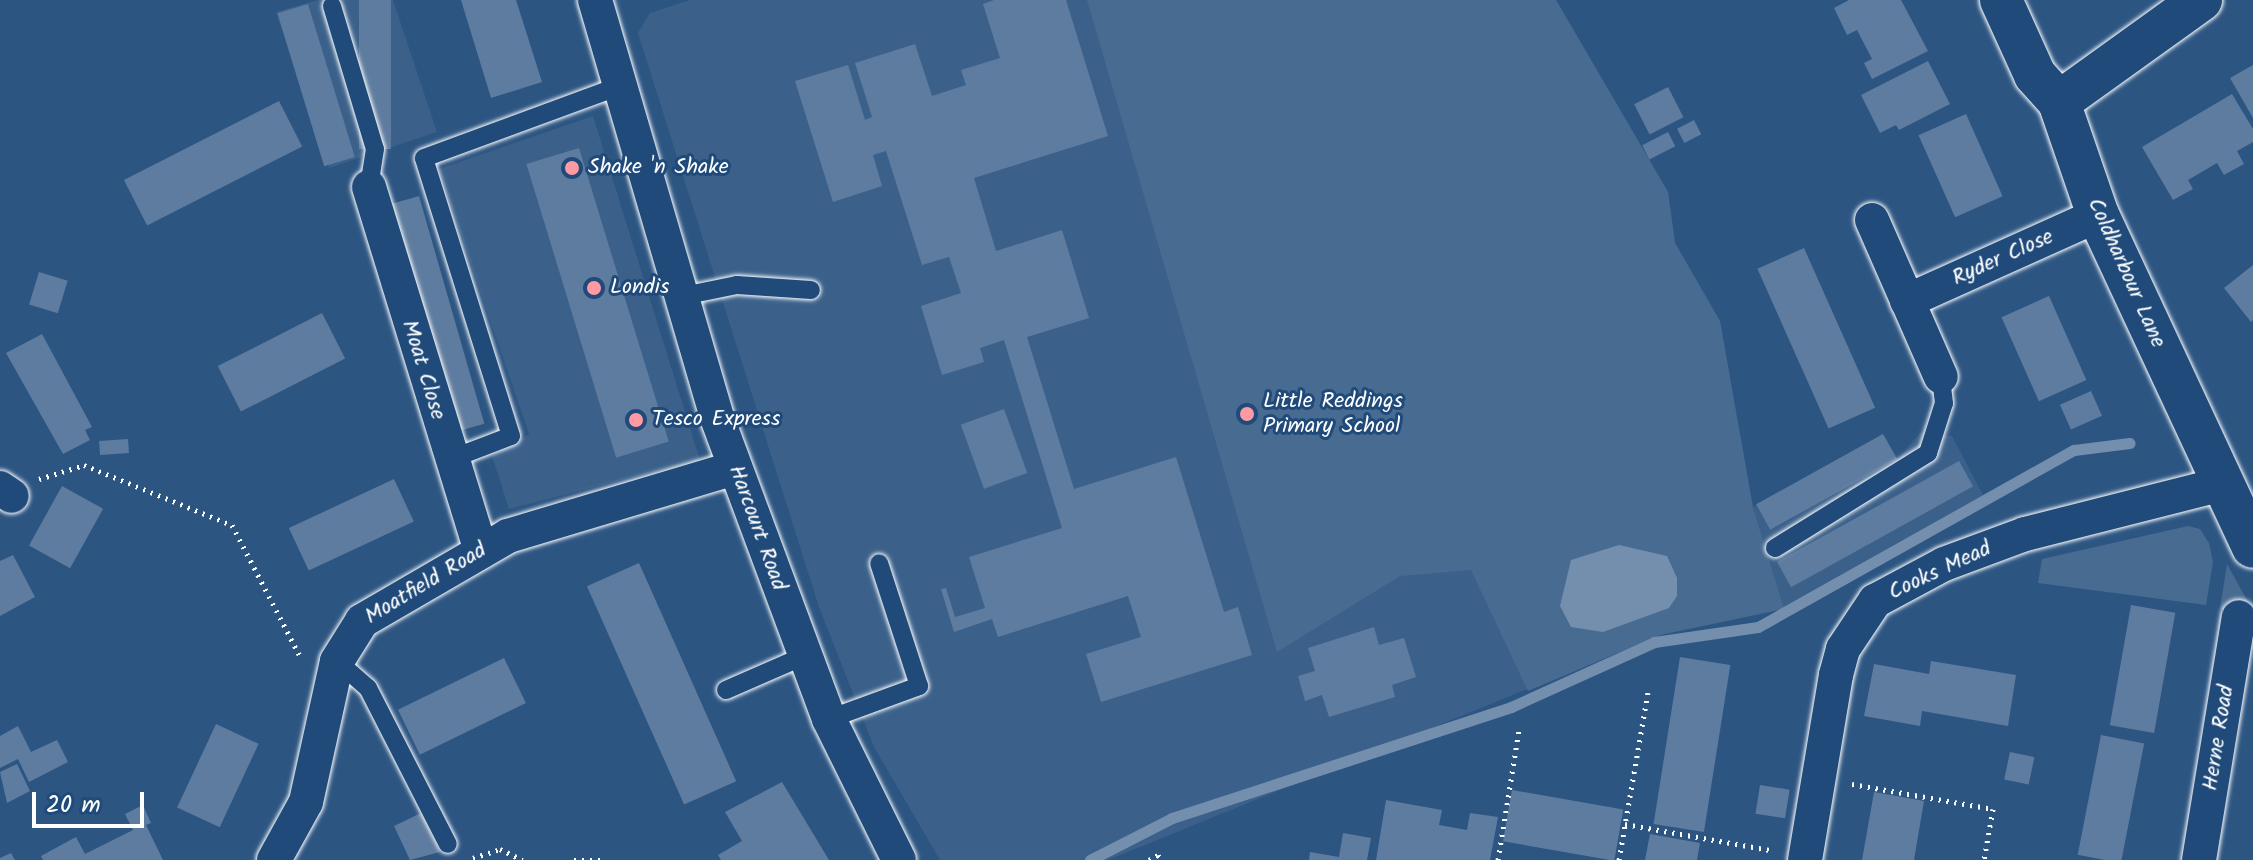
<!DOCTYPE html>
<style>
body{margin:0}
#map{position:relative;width:2253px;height:860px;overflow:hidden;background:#2c5582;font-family:Kalam,sans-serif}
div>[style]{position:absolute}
.built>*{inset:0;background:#3b618b}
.green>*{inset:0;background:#486b92}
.water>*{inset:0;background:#748fad}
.stream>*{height:11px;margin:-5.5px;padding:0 5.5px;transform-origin:5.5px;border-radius:5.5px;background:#748fad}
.building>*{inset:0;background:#5e7c9f;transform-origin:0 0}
.path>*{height:5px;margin-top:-2.5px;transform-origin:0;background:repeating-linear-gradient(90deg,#fff 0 2px,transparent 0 8px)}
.roads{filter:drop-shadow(0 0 2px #fff) drop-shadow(0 0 2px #fff)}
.service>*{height:18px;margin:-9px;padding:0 9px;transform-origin:9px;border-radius:9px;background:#1f4a7a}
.minor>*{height:34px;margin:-17px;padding:0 17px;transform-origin:17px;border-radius:17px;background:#1f4a7a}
.tertiary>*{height:42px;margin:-21px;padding:0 21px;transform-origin:21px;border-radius:21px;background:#1f4a7a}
.dots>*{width:22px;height:22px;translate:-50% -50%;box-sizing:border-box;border:4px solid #1f4a7a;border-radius:50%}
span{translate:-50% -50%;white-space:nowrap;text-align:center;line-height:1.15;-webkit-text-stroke:6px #1f4a7a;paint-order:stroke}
.poi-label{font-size:22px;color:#fff}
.left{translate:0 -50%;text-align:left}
.street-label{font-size:22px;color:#fff}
.scale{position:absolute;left:32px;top:792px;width:112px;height:36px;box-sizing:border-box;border:4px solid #fff;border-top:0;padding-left:10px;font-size:24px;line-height:28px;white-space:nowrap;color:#fff;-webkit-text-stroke:6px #1f4a7a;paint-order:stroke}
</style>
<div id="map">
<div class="built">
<i style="clip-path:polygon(318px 0,393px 0,437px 132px,329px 168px,276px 12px)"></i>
<i style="clip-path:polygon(690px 0,1556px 0,1668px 192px,1675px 243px,1720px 321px,1753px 507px,1883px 434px,1898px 459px,1920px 433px,1952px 436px,1983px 495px,1784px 609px,1660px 635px,1108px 860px,940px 860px,874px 747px,819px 607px,638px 33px,650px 13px)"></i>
<i style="clip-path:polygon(593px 116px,700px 460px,509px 509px,492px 456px,529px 434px,439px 169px)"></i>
</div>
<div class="green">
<i style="clip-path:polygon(1087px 0,1556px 0,1668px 192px,1675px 243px,1720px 321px,1753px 508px,1784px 609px,1660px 635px,1528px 691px,1471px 570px,1400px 576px,1277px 652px)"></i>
<i style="clip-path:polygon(2188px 526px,2200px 529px,2209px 543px,2213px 562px,2206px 605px,2038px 583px,2042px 559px)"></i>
<i style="clip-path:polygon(2227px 564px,2253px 611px,2253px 616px,2220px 609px)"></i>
</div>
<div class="water">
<i style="clip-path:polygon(1619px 545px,1667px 556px,1677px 578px,1677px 596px,1669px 608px,1603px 632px,1571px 627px,1560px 606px,1571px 560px)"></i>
</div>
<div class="stream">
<i style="left:1090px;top:860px;width:92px;rotate:-27.1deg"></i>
<i style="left:1172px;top:818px;width:357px;rotate:-18.1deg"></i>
<i style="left:1511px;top:707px;width:157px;rotate:-24.4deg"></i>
<i style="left:1654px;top:642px;width:105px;rotate:-8.2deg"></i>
<i style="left:1758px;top:627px;width:362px;rotate:-29.3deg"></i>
<i style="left:2074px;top:450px;width:56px;rotate:-7.1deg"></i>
</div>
<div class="building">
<i style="left:359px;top:0;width:32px;height:149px"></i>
<i style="clip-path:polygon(461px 0,516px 0,542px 82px,491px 98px)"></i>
<i style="clip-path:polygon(994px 0,1066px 0,1108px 136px,974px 178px,996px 251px,1062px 230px,1089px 318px,1027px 337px,1074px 489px,1176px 457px,1224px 612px,1238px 607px,1252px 655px,1101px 702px,1086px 654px,1141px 637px,1128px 596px,998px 637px,992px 619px,954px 632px,941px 589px,946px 588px,955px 617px,985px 608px,969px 557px,1062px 528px,1004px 340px,980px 348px,984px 362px,942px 375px,921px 306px,961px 293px,949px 257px,922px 265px,886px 151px,873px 155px,882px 186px,833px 202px,795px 81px,848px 65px,865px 120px,872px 117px,855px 63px,915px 44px,932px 96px,966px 85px,961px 70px,1000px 58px,983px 4px)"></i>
<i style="clip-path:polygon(1849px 0,1901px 0,1928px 51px,1872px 79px,1864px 63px,1872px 59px,1857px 30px,1847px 35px,1834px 8px)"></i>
<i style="left:308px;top:4px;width:160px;height:32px;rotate:73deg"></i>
<i style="clip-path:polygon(1928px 61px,1950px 104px,1899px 130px,1896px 125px,1880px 133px,1861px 95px)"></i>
<i style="clip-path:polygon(2253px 65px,2253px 118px,2230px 78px)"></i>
<i style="left:1668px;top:87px;width:34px;height:38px;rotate:63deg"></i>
<i style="clip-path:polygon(2232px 94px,2253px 129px,2253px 142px,2237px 151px,2244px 164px,2224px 175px,2217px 163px,2188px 180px,2193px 189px,2173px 200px,2142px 147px)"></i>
<i style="left:279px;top:101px;width:51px;height:174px;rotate:63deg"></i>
<i style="left:1966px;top:114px;width:90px;height:52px;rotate:66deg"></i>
<i style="left:1694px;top:120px;width:16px;height:19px;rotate:63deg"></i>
<i style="left:1668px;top:132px;width:16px;height:29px;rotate:63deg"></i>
<i style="left:579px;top:148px;width:307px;height:55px;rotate:73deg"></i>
<i style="left:419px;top:196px;width:237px;height:38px;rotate:74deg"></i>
<i style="left:1804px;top:248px;width:175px;height:51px;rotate:66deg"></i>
<i style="clip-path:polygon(2253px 265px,2253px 320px,2251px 322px,2224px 288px)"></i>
<i style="left:39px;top:272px;width:30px;height:34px;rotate:17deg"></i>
<i style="left:2049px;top:296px;width:92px;height:52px;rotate:66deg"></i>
<i style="left:322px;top:313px;width:51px;height:117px;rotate:63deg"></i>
<i style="clip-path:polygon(42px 334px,92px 427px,85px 430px,90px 440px,63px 454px,6px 353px)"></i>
<i style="left:2091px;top:391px;width:27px;height:34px;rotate:66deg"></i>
<i style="left:1004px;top:409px;width:68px;height:46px;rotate:70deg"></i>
<i style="left:1883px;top:434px;width:29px;height:145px;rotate:61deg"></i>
<i style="left:128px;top:439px;width:14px;height:29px;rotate:86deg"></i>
<i style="left:1959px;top:461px;width:29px;height:208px;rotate:61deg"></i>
<i style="left:394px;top:479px;width:47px;height:116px;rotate:65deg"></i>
<i style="left:62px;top:486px;width:47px;height:68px;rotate:29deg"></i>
<i style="clip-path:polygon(13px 555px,35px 597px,0 616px,0 561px)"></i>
<i style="left:639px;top:563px;width:239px;height:57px;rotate:66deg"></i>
<i style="left:2131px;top:605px;width:45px;height:122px;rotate:10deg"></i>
<i style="clip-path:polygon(1374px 627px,1379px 645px,1404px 638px,1416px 677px,1392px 685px,1395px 697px,1329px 717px,1322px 695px,1305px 701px,1298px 676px,1315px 671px,1308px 648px)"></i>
<i style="left:1680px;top:657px;width:51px;height:169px;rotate:9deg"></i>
<i style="left:504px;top:658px;width:50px;height:118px;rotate:64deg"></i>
<i style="clip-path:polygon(1931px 661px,2016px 675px,2008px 726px,1922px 711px,1920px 726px,1864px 716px,1874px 664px,1929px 674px)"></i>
<i style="left:216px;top:724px;width:47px;height:92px;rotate:25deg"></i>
<i style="clip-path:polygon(18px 726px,31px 752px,57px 740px,68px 762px,29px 782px,18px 759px,0 768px,0 736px)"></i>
<i style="left:2101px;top:735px;width:44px;height:122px;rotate:11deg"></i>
<i style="left:2010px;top:752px;width:25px;height:28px;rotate:12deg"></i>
<i style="clip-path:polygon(17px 764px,30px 791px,7px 803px,0 772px)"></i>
<i style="clip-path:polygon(782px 782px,829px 860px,721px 860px,718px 855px,742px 841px,725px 812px)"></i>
<i style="left:1760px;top:785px;width:30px;height:29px;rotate:9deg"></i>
<i style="left:1512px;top:790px;width:113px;height:52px;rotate:10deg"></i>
<i style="clip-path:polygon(1874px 792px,1924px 801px,1914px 860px,1862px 860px)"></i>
<i style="clip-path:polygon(1386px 800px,1442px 810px,1439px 825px,1467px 830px,1470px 813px,1498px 817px,1490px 860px,1376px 860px)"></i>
<i style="clip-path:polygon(143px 805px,151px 823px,146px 825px,163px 860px,43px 860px,41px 856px,76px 837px,85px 854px,133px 830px,125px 814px)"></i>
<i style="clip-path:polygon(421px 813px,440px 852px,410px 860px,394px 826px)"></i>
<i style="clip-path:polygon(1343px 833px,1371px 838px,1367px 860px,1309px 860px,1310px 852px,1339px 857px)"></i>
<i style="clip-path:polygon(1650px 834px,1700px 843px,1697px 860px,1645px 860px)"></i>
<i style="clip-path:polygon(11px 853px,15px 860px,0 860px,0 858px)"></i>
</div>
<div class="path">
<i style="left:39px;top:479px;width:47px;rotate:-17.3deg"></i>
<i style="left:84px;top:465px;width:160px;rotate:22.1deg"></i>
<i style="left:232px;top:525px;width:148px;rotate:62.6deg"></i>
<i style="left:1852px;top:784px;width:143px;rotate:10.1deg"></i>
<i style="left:1993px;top:809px;width:52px;rotate:100deg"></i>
<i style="left:1625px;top:824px;width:147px;rotate:10.2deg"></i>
<i style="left:473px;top:858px;width:28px;rotate:-18deg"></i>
<i style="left:500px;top:849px;width:25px;rotate:26deg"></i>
<i style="left:574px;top:860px;width:32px"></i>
<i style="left:1149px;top:860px;width:10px;rotate:-29deg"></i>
<i style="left:1158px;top:855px;width:6px;rotate:59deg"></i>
<i style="left:1498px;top:860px;width:132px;rotate:-80.8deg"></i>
<i style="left:1619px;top:860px;width:170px;rotate:-80.2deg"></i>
</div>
<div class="roads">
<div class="service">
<i style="left:332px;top:6px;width:149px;rotate:73.3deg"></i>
<i style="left:375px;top:149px;width:38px;rotate:99deg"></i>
<i style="left:678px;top:297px;width:60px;rotate:-11.5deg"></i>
<i style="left:737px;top:285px;width:74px;rotate:3.9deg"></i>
<i style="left:451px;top:459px;width:64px;rotate:-21deg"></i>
<i style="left:511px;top:436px;width:291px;rotate:-107.4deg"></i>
<i style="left:424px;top:158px;width:206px;rotate:-20.2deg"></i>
<i style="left:1775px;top:548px;width:180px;rotate:-31.8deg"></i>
<i style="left:1928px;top:453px;width:52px;rotate:-72.3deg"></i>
<i style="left:1944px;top:403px;width:26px;rotate:-97deg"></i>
<i style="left:337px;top:661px;width:41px;rotate:41.1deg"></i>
<i style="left:368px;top:688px;width:175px;rotate:62.9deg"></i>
<i style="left:726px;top:690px;width:85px;rotate:-23.6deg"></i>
<i style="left:829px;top:719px;width:96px;rotate:-20.1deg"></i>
<i style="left:919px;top:686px;width:129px;rotate:-108deg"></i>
</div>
<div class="minor">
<i style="left:595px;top:0;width:432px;rotate:73.7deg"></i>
<i style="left:716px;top:415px;width:324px;rotate:69.6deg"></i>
<i style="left:829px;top:719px;width:157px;rotate:63.6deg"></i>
<i style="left:369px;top:187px;width:381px;rotate:72.9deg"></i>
<i style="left:1872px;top:220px;width:171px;rotate:66.3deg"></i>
<i style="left:1907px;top:301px;width:209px;rotate:-24.2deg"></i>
<i style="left:0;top:488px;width:14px;rotate:34deg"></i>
<i style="left:274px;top:860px;width:66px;rotate:-61.1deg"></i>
<i style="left:306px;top:802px;width:144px;rotate:-77.6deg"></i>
<i style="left:337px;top:661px;width:47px;rotate:-58deg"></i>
<i style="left:362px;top:621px;width:169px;rotate:-30.2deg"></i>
<i style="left:508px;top:536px;width:237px;rotate:-16.7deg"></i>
<i style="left:1805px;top:860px;width:188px;rotate:-80.5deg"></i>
<i style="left:1836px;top:675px;width:27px;rotate:-75deg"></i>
<i style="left:1843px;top:649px;width:58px;rotate:-56.3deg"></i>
<i style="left:1875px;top:601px;width:78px;rotate:-28.2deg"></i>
<i style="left:1944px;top:564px;width:86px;rotate:-20.3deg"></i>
<i style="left:2025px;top:534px;width:203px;rotate:-14.2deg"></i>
<i style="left:2199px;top:860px;width:246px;rotate:-80.7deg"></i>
</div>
<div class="tertiary">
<i style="left:2001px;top:0;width:82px;rotate:65.6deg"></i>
<i style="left:2035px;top:75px;width:36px;rotate:48deg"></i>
<i style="left:2059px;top:102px;width:120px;rotate:71deg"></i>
<i style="left:2098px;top:215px;width:366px;rotate:65deg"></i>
<i style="left:2059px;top:102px;width:175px;rotate:-35.7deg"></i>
</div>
</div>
<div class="dots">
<i style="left:572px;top:168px;background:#ff9aa2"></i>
<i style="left:594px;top:288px;background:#ff9aa2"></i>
<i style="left:1247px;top:414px;background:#ff9aa2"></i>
<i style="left:636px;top:420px;background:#ff9aa2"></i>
</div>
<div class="poi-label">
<span class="left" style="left:588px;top:168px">Shake 'n Shake</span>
<span class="left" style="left:610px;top:288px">Londis</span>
<span class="left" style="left:1263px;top:414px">Little Reddings<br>Primary School</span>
<span class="left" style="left:652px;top:420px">Tesco Express</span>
</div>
<div class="street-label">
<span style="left:2003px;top:258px;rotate:-24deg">Ryder Close</span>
<span style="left:2126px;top:273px;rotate:66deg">Coldharbour Lane</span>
<span style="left:423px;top:370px;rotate:73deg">Moat Close</span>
<span style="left:757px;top:528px;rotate:70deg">Harcourt Road</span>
<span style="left:1940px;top:571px;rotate:-25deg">Cooks Mead</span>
<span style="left:426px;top:584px;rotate:-31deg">Moatfield Road</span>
<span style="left:2219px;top:738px;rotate:-81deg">Herne Road</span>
</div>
<div class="scale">20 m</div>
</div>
